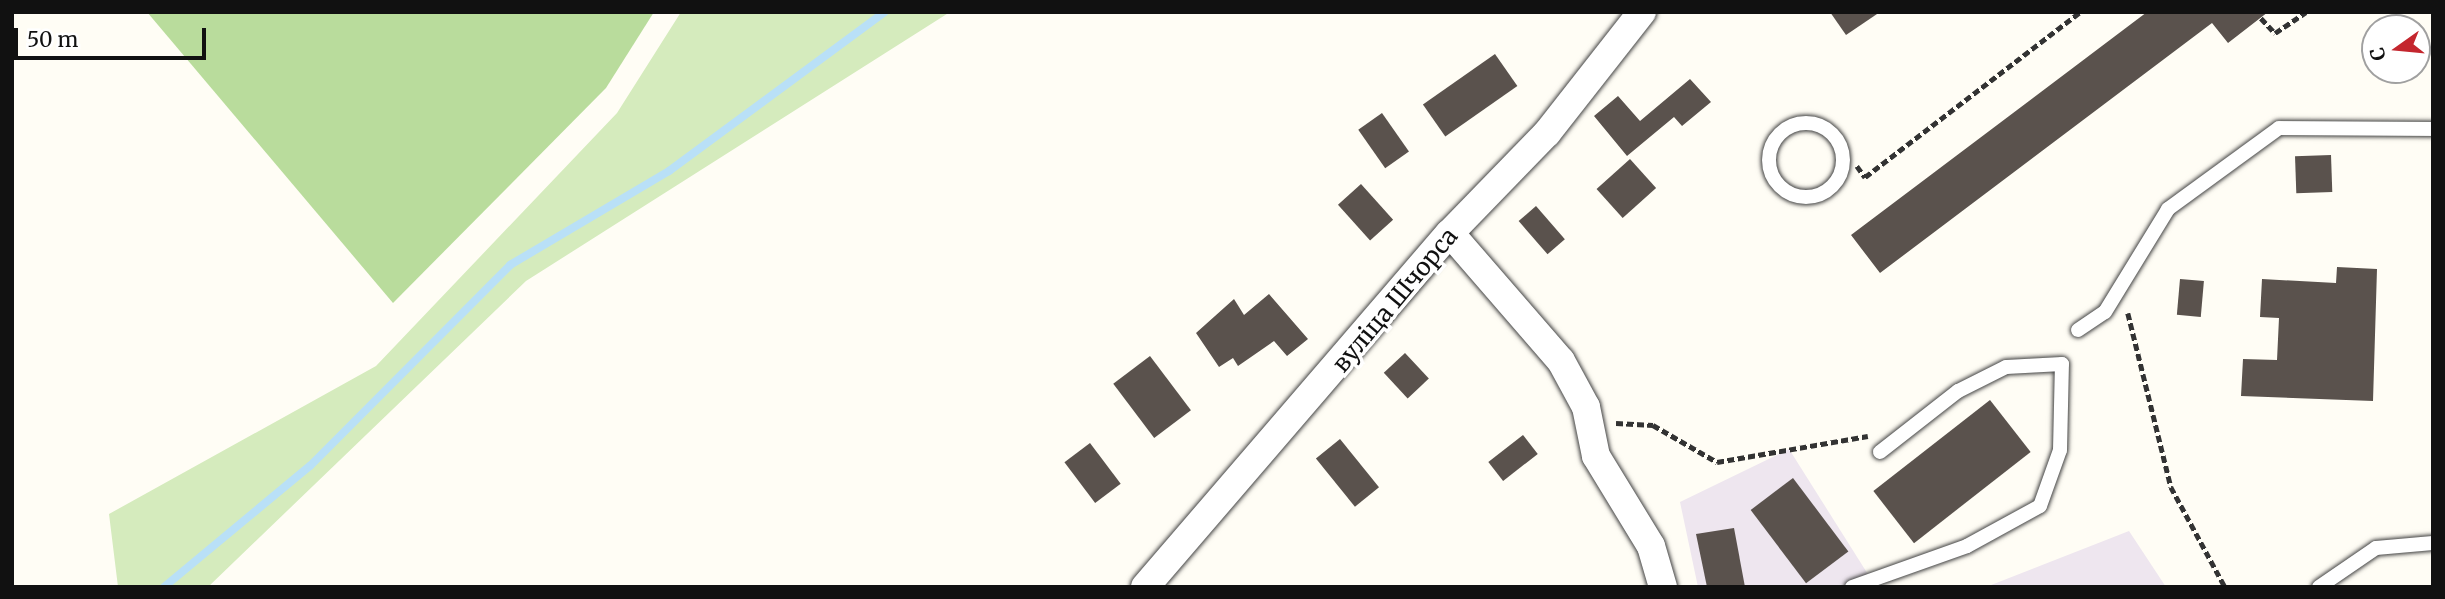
<!DOCTYPE html>
<meta charset="utf-8">
<style>
body{margin:0}
#map{position:relative;width:2445px;height:599px;overflow:hidden;background:#fffdf5;font-family:Merriweather,serif}
div>[style]{position:absolute}
.industrial>*{inset:0;background:#eee6ef}
.green>*{inset:0;background:#d5ebbd}
.forest>*{inset:0;background:#b9dc9c}
.stream>*{height:8px;margin:-4px;padding:0 4px;transform-origin:4px;border-radius:4px;background:#b9e0f7}
.building>*{inset:0;background:#5a524d;transform-origin:0 0}
.path>*{height:4.5px;margin-top:-2.25px;transform-origin:0;background:repeating-linear-gradient(90deg,#333 0 7px,transparent 0 10.5px)}
.roads{filter:drop-shadow(0 0 2px #444) drop-shadow(0 0 2px #444)}
.service>*{height:14px;margin:-7px;padding:0 7px;transform-origin:7px;border-radius:7px;background:#fff}
.service>.ring{margin:-7px;padding:0;box-sizing:content-box;background:none;border:14px solid #fff;border-radius:50%}
.minor>*{height:28px;margin:-14px;padding:0 14px;transform-origin:14px;border-radius:14px;background:#fff}
span{translate:-50% -50%;white-space:nowrap;text-align:center;line-height:1.15;-webkit-text-stroke:7px #fff;paint-order:stroke}
.street-label{font-size:24px;color:#111}
.frame{position:absolute;inset:0;border:14px solid #111;pointer-events:none}
.north{position:absolute;left:2361px;top:14px;width:70px;height:70px;box-sizing:border-box;background:#fff;border:2px solid #a0a0a0;border-radius:50%;rotate:255deg;font-size:19px;font-weight:700;line-height:28px;text-align:center;color:#111}
.north::after{content:'';display:block;margin:auto;width:24px;height:32px;background:#c4262e;clip-path:polygon(50% 0,100% 100%,50% 72%,0 100%)}
.scale{position:absolute;left:14px;top:28px;width:192px;height:32px;box-sizing:border-box;border:4px solid #111;border-top:0;padding-left:9px;font-size:21px;line-height:24px;white-space:nowrap;color:#111;-webkit-text-stroke:5px #fff;paint-order:stroke}
</style>
<div id="map">
<div class="industrial">
<i style="clip-path:polygon(1789px 449px,1876px 587px,1698px 587px,1680px 502px)"></i>
<i style="clip-path:polygon(2129px 531px,2166px 587px,1986px 587px)"></i>
</div>
<div class="green">
<i style="clip-path:polygon(681px 12px,950px 12px,526px 281px,208px 587px,118px 587px,109px 514px,376px 366px,617px 113px)"></i>
</div>
<div class="forest">
<i style="clip-path:polygon(147px 12px,654px 12px,606px 88px,393px 303px)"></i>
</div>
<div class="stream">
<i style="left:164px;top:587px;width:190px;rotate:-39.7deg"></i>
<i style="left:310px;top:466px;width:284px;rotate:-45.1deg"></i>
<i style="left:510px;top:265px;width:185px;rotate:-30.6deg"></i>
<i style="left:669px;top:171px;width:268px;rotate:-36.4deg"></i>
</div>
<div class="building">
<i style="clip-path:polygon(1830px 12px,1880px 12px,1846px 35px)"></i>
<i style="clip-path:polygon(2147px 12px,2268px 12px,2228px 43px,2212px 23px,1880px 273px,1851px 235px)"></i>
<i style="left:1495px;top:54px;width:39px;height:88px;rotate:55deg"></i>
<i style="clip-path:polygon(1690px 79px,1711px 102px,1682px 126px,1674px 117px,1627px 156px,1594px 116px,1618px 96px,1640px 121px)"></i>
<i style="left:1382px;top:113px;width:47px;height:29px;rotate:55deg"></i>
<i style="left:2331px;top:155px;width:37px;height:36px;rotate:88deg"></i>
<i style="left:1630px;top:159px;width:39px;height:45px;rotate:48deg"></i>
<i style="left:1361px;top:184px;width:48px;height:31px;rotate:48deg"></i>
<i style="left:1536px;top:206px;width:44px;height:23px;rotate:49deg"></i>
<i style="clip-path:polygon(2337px 267px,2377px 269px,2373px 401px,2241px 396px,2243px 359px,2277px 360px,2279px 318px,2260px 317px,2262px 279px,2336px 283px)"></i>
<i style="left:2180px;top:279px;width:24px;height:36px;rotate:5deg"></i>
<i style="clip-path:polygon(1269px 294px,1308px 339px,1287px 356px,1274px 341px,1238px 366px,1233px 358px,1219px 367px,1196px 333px,1234px 299px,1244px 315px)"></i>
<i style="left:1405px;top:353px;width:35px;height:29px;rotate:47deg"></i>
<i style="left:1150px;top:356px;width:68px;height:46px;rotate:53deg"></i>
<i style="left:1990px;top:400px;width:66px;height:148px;rotate:52deg"></i>
<i style="left:1523px;top:435px;width:24px;height:44px;rotate:52deg"></i>
<i style="left:1340px;top:439px;width:62px;height:31px;rotate:51deg"></i>
<i style="left:1090px;top:443px;width:51px;height:32px;rotate:53deg"></i>
<i style="left:1793px;top:478px;width:92px;height:53px;rotate:53deg"></i>
<i style="clip-path:polygon(1734px 528px,1745px 587px,1707px 587px,1696px 534px)"></i>
</div>
<div class="path">
<i style="left:2261px;top:18px;width:21px;rotate:47deg"></i>
<i style="left:2275px;top:33px;width:37px;rotate:-34deg"></i>
<i style="left:1857px;top:166px;width:14px;rotate:54deg"></i>
<i style="left:1865px;top:177px;width:271px;rotate:-37.5deg"></i>
<i style="left:2128px;top:313px;width:179px;rotate:76.1deg"></i>
<i style="left:2171px;top:487px;width:114px;rotate:61.6deg"></i>
<i style="left:1616px;top:423px;width:37px;rotate:3deg"></i>
<i style="left:1653px;top:425px;width:74px;rotate:30deg"></i>
<i style="left:1717px;top:462px;width:153px;rotate:-9.8deg"></i>
</div>
<div class="roads">
<div class="service">
<i class="ring" style="left:1769px;top:123px;width:60px;height:60px"></i>
<i style="left:2078px;top:330px;width:32px;rotate:-34deg"></i>
<i style="left:2105px;top:312px;width:121px;rotate:-58.5deg"></i>
<i style="left:2168px;top:209px;width:137px;rotate:-36.1deg"></i>
<i style="left:2279px;top:128px;width:154px;rotate:0.4deg"></i>
<i style="left:1852px;top:587px;width:122px;rotate:-19.6deg"></i>
<i style="left:1967px;top:546px;width:83px;rotate:-28.7deg"></i>
<i style="left:2040px;top:506px;width:59px;rotate:-70.3deg"></i>
<i style="left:2060px;top:450px;width:86px;rotate:-88.7deg"></i>
<i style="left:2062px;top:364px;width:56px;rotate:176.9deg"></i>
<i style="left:2006px;top:367px;width:54px;rotate:153.4deg"></i>
<i style="left:1958px;top:391px;width:99px;rotate:142deg"></i>
<i style="left:2319px;top:587px;width:69px;rotate:-34.4deg"></i>
<i style="left:2376px;top:548px;width:57px;rotate:-5deg"></i>
</div>
<div class="minor">
<i style="left:1450px;top:233px;width:169px;rotate:49.1deg"></i>
<i style="left:1561px;top:361px;width:52px;rotate:61.5deg"></i>
<i style="left:1586px;top:407px;width:50px;rotate:78.5deg"></i>
<i style="left:1596px;top:456px;width:105px;rotate:58.6deg"></i>
<i style="left:1651px;top:546px;width:43px;rotate:73.7deg"></i>
<i style="left:1145px;top:587px;width:467px;rotate:-49.3deg"></i>
<i style="left:1450px;top:233px;width:139px;rotate:-45.9deg"></i>
<i style="left:1547px;top:133px;width:154px;rotate:-51.9deg"></i>
</div>
</div>
<div class="street-label">
<span style="left:1395px;top:300px;rotate:-50deg">вуліца Шчорса</span>
</div>
<div class="frame"></div>
<div class="north">С</div>
<div class="scale">50 m</div>
</div>
